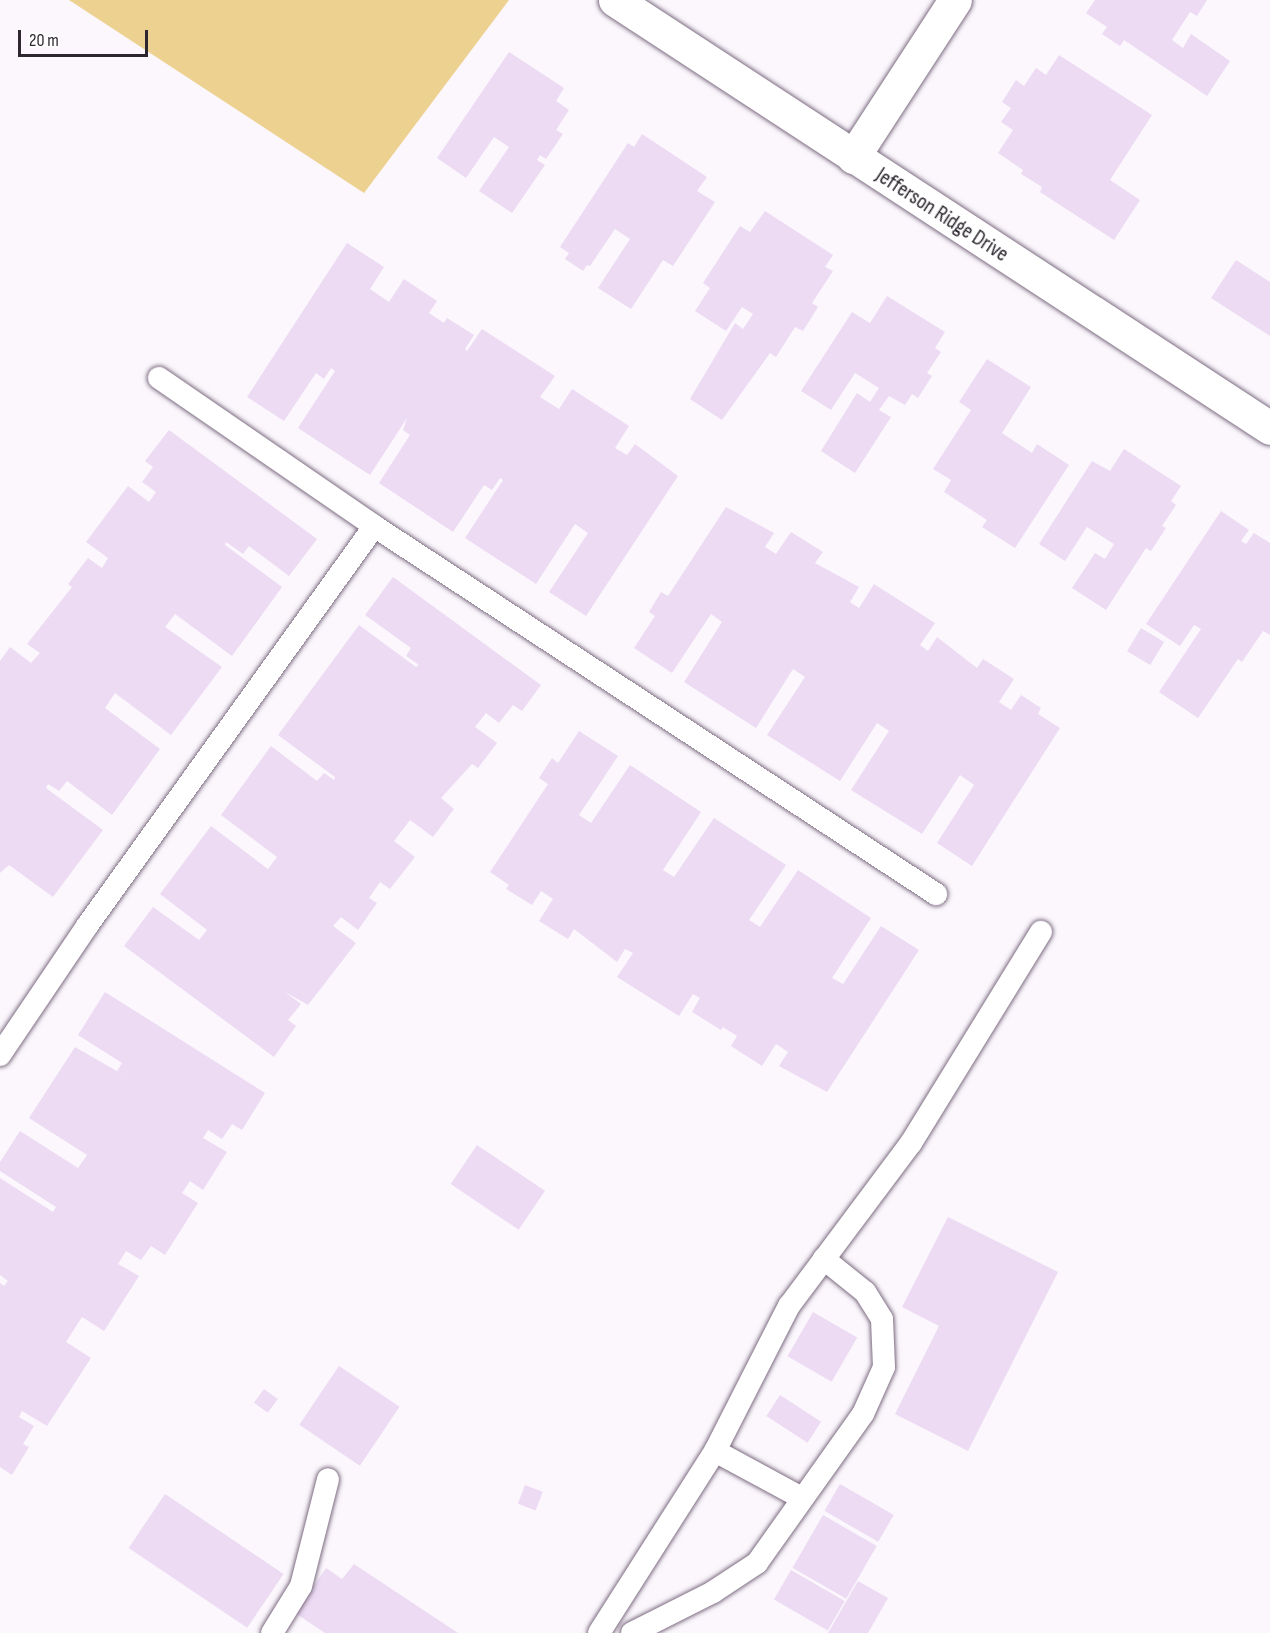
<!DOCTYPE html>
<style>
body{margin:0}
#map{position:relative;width:1270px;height:1633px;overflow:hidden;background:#fbf7fc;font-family:"Sofia Sans Condensed",sans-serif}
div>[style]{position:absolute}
.green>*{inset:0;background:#edd190}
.building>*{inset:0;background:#eddbf4;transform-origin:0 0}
.roads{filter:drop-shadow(0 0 2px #7d6d82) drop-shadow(0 0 2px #7d6d82)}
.lane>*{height:22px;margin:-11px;padding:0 11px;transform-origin:11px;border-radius:11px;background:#fff}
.street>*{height:33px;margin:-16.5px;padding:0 16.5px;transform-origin:16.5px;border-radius:16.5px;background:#fff}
span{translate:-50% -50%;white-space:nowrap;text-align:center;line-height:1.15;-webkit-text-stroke:5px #fff;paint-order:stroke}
.street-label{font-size:22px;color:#2e2730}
.scale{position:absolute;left:18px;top:30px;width:130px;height:27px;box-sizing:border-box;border:3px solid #2e2730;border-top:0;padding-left:8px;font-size:18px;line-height:21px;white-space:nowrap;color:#2e2730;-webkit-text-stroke:4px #fff;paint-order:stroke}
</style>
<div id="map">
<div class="green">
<i style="clip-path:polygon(69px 0,509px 0,364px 193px)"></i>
</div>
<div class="building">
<i style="clip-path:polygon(1095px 0,1207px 0,1197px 16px,1190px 12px,1172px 40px,1183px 48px,1191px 34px,1230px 61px,1207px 96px,1124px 40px,1120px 46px,1102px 34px,1107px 27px,1086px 13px)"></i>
<i style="clip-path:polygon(509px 52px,564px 88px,556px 101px,569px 110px,556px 130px,563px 134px,546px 159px,540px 155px,537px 160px,545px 165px,512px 213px,479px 191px,509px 147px,494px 137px,466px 178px,437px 158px)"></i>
<i style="clip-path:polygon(1059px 55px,1152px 115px,1110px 180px,1140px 200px,1114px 240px,1040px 192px,1042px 187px,1021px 174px,1023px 170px,998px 153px,1013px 130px,1001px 122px,1011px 108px,1002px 102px,1016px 80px,1024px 86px,1036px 68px,1046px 75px)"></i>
<i style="clip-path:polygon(642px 134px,707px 177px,697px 191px,715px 202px,673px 266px,663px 260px,631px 309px,598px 288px,630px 239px,615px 229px,590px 266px,587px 265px,583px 271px,565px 259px,569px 253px,560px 247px,628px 143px,634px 147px)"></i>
<i style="clip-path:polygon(765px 211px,833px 255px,825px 267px,833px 271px,812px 303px,818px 307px,803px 331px,795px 327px,776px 357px,770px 353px,722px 420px,690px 399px,735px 323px,743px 329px,753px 314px,742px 307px,726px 331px,695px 311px,710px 288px,703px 283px,740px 226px,750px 232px)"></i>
<i style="clip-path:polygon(347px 243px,384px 267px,370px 289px,389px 302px,404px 279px,437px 301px,429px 313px,444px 323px,447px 318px,474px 335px,465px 349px,467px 351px,482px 329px,555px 376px,540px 397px,559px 409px,572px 389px,629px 426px,615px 448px,627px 455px,635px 444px,678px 476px,586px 616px,549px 592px,588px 533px,575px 524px,536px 584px,465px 538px,503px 480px,500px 478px,492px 490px,484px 485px,453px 532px,379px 483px,410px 435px,403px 430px,407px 418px,370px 475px,298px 428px,335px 371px,331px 368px,324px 379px,316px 373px,284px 421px,247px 397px)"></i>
<i style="clip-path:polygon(1236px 260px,1270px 282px,1270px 336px,1211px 298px)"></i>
<i style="clip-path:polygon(887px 296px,945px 332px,935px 348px,941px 352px,927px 373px,932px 376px,918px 398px,912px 394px,905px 405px,889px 396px,879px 410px,891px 417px,855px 473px,821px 451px,857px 393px,870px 402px,879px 388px,855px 373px,831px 410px,801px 391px,852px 312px,870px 323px)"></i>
<i style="clip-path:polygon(987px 359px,1031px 387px,1002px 433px,1032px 453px,1037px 444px,1069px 465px,1015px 548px,982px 527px,987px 520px,944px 492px,951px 480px,933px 469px,971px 410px,959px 402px)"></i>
<i style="clip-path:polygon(169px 430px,317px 539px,289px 576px,249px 546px,243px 554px,226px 542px,225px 545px,282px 587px,232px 656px,175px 614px,165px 627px,222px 667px,171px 735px,115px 693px,105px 708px,160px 749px,112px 815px,67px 781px,59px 791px,48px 784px,46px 788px,103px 830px,53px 897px,9px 865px,0 873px,0 661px,10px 647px,31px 663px,40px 653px,27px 644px,72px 587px,68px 584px,88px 558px,102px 568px,108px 558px,86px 542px,128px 486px,149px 502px,156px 492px,142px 482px,153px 467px,145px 461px)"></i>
<i style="clip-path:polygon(1124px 449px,1181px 486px,1171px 501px,1176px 505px,1162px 526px,1166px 528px,1151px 551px,1146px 548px,1106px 610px,1072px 588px,1095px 553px,1105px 559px,1114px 544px,1087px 527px,1065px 561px,1039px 544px,1092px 461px,1110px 471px)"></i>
<i style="clip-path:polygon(726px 507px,774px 533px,765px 547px,776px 554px,791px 532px,823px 552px,815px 563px,859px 587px,850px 602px,859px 608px,874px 584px,935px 623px,920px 645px,928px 651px,937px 637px,977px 668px,983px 659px,1014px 679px,999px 702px,1011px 710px,1021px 695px,1041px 708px,1038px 714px,1060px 728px,972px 866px,937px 843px,974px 785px,960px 775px,922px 834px,851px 790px,889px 731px,877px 723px,840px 781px,767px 735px,805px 677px,793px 669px,756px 728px,684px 682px,722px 622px,711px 614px,672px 673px,634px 648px,655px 616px,649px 612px,661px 592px,668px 596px)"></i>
<i style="clip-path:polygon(1221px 511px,1249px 530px,1241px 541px,1246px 544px,1254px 533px,1270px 543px,1270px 635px,1263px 631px,1242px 662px,1238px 659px,1198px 718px,1159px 692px,1201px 629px,1194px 625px,1180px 646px,1146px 624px)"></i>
<i style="clip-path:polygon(393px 577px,541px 685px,522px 711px,513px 705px,499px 723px,486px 713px,475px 727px,497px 743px,478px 768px,472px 764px,441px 798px,454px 809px,433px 837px,410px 820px,394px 841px,415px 857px,390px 889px,380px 882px,369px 898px,377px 903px,358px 930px,341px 917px,333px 926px,356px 943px,308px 1005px,285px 992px,301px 1004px,288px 1020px,296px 1026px,274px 1057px,124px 946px,153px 907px,199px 940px,207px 930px,160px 894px,211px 826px,268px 869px,277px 857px,221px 815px,271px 746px,317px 781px,324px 773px,334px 780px,335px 777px,278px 735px,359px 625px,416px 667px,419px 665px,406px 656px,411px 648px,365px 615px)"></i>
<i style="left:1141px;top:628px;width:27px;height:27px;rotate:31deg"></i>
<i style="clip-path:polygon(579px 731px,618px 756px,579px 815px,591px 823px,630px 765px,701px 812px,663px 870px,674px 877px,714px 818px,786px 865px,749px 920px,760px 927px,798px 870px,871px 918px,832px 978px,843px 984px,881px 926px,919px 950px,827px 1092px,779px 1066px,788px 1052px,776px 1044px,762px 1066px,731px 1046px,737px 1036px,723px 1027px,721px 1030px,692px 1012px,700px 998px,693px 994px,679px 1016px,617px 977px,633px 953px,625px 949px,617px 962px,574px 929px,568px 939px,539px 921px,553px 899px,541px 891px,532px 905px,506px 889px,509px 885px,490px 872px,548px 784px,539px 778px,552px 758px,558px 763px)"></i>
<i style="clip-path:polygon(105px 992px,265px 1093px,242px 1130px,232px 1124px,222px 1139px,208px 1130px,203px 1138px,227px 1152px,203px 1190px,190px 1181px,182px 1193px,198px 1203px,165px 1255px,151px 1246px,141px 1260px,126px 1251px,118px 1264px,139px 1276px,104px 1331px,82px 1317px,66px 1342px,91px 1358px,47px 1426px,22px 1411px,19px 1417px,34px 1426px,23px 1444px,29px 1447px,12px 1475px,0 1467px,0 1283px,4px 1286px,8px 1281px,0 1275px,0 1178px,53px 1212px,56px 1207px,0 1171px,0 1162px,20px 1131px,78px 1168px,87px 1155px,29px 1118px,75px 1047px,134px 1081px,117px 1071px,122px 1063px,78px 1035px)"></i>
<i style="left:477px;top:1145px;width:82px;height:47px;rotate:34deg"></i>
<i style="clip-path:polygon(948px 1217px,1058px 1272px,968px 1451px,895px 1414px,939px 1326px,902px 1307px)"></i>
<i style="left:813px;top:1312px;width:51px;height:51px;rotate:30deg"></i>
<i style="left:339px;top:1366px;width:73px;height:71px;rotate:34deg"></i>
<i style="left:264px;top:1389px;width:17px;height:17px;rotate:36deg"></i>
<i style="left:780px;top:1395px;width:49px;height:25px;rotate:33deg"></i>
<i style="left:840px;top:1484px;width:62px;height:31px;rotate:30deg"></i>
<i style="left:525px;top:1485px;width:19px;height:20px;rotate:21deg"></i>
<i style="left:165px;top:1494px;width:143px;height:65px;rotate:34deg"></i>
<i style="left:823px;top:1515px;width:62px;height:61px;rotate:30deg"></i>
<i style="clip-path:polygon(354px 1564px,458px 1633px,325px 1633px,295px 1613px,326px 1568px,342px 1579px)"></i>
<i style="left:791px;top:1570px;width:62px;height:34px;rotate:30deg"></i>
<i style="clip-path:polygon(858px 1581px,888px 1598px,868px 1633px,828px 1633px)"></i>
</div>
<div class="roads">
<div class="lane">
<i style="left:159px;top:378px;width:261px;rotate:34.5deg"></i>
<i style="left:374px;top:526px;width:672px;rotate:33.22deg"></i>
<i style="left:0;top:1055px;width:156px;rotate:-56deg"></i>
<i style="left:87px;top:926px;width:492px;rotate:-54.3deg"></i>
<i style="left:715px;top:1451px;width:99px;rotate:28.4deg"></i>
<i style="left:272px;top:1633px;width:55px;rotate:-58.3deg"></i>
<i style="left:301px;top:1586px;width:110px;rotate:-75.8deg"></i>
<i style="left:599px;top:1633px;width:216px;rotate:-57.5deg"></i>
<i style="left:715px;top:1451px;width:163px;rotate:-63deg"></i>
<i style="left:789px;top:1306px;width:204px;rotate:-53.2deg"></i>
<i style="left:911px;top:1143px;width:248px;rotate:-58.4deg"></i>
<i style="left:632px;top:1633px;width:91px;rotate:-26.8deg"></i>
<i style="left:713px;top:1592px;width:53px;rotate:-33.4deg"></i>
<i style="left:757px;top:1563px;width:183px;rotate:-54.6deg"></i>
<i style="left:863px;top:1414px;width:51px;rotate:-65.9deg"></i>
<i style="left:884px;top:1367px;width:48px;rotate:-92.4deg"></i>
<i style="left:882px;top:1319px;width:32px;rotate:-122deg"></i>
<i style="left:865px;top:1292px;width:53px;rotate:-141.2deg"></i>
</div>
<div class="street">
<i style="left:615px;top:0;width:782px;rotate:33.16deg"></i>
<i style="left:853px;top:157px;width:187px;rotate:-57deg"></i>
</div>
</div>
<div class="street-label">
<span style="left:942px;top:215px;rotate:33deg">Jefferson Ridge Drive</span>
</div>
<div class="scale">20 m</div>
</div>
